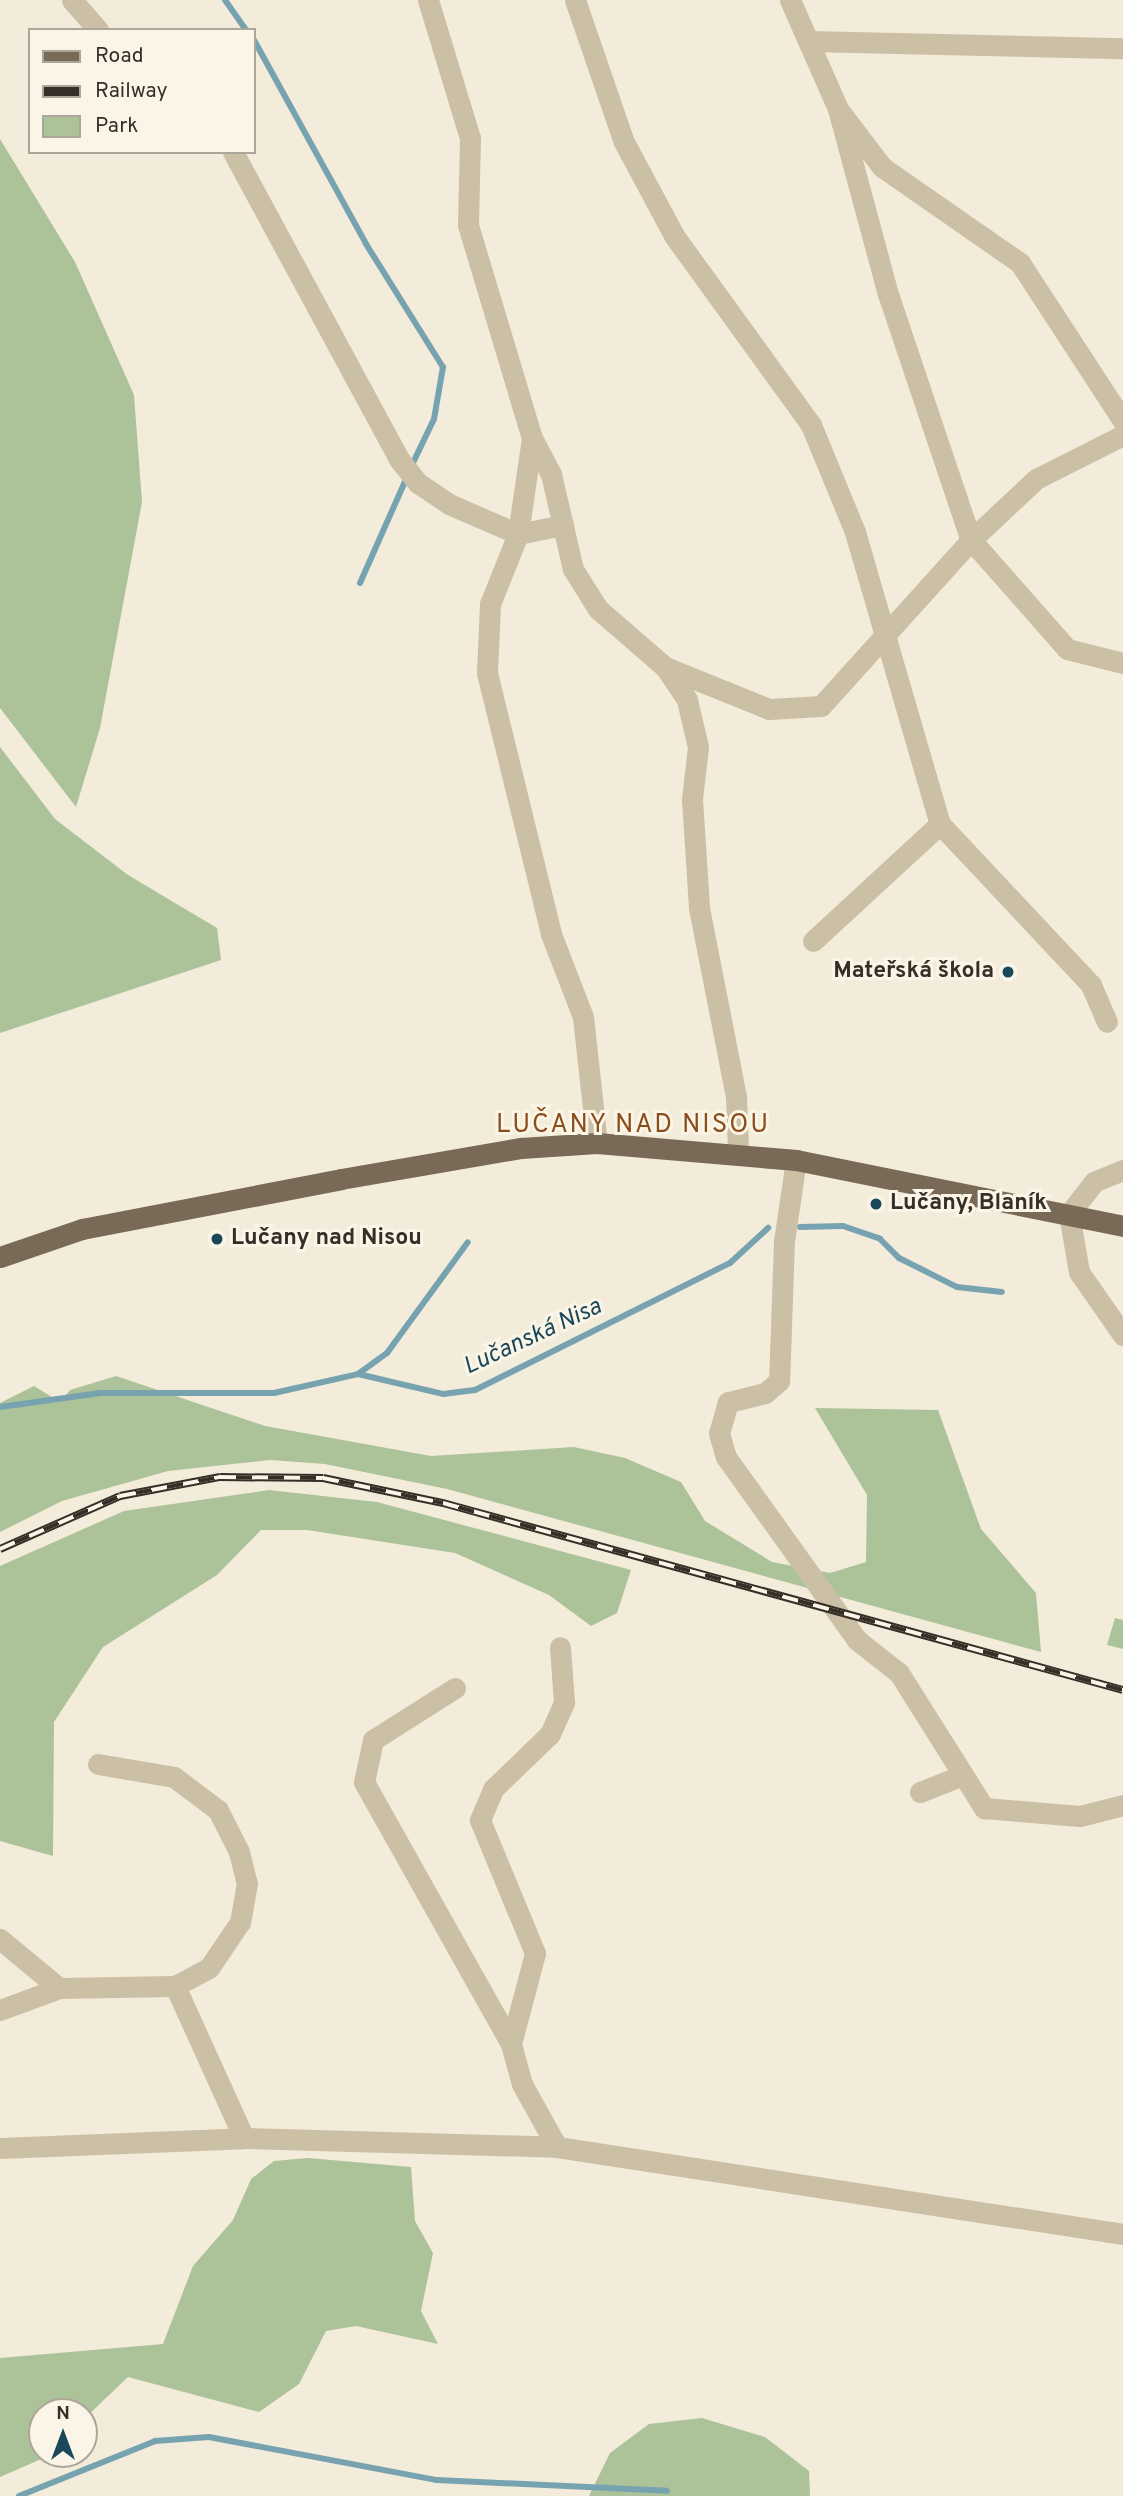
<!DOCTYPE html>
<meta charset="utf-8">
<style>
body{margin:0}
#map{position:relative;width:1123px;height:2496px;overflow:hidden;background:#f3ecda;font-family:Overpass,sans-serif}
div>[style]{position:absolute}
.green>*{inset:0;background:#acc299}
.stream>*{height:6px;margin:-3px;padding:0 3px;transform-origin:3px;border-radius:3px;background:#77a3b1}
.minor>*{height:21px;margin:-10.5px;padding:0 10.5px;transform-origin:10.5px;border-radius:10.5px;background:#cbbfa5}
.major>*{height:21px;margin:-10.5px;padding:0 10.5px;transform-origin:10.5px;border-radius:10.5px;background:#796a57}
.rail>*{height:8px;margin-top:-4px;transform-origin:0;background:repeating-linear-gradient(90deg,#faf5e6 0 16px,#372f27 0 32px);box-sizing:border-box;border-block:2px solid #372f27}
.dots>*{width:19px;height:19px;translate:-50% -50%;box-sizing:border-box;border:4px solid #faf5e6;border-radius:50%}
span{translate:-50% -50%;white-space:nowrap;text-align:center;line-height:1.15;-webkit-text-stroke:6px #faf5e6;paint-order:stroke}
.poi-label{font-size:23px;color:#372f27;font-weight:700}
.right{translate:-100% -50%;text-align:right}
.left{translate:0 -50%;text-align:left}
.water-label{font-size:24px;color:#1a485a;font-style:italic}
.quarter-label{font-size:26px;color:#8a4d1c;letter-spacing:2px}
.legend{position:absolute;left:28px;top:28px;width:228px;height:126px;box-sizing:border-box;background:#faf5e6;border:2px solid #aca69a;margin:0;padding:9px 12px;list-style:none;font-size:21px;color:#372f27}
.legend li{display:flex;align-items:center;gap:14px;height:35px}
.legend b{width:35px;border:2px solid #aca69a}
.north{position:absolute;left:28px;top:2398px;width:70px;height:70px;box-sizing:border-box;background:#faf5e6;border:2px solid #aca69a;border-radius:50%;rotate:0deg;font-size:19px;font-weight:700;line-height:28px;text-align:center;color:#372f27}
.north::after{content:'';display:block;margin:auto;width:24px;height:32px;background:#1a485a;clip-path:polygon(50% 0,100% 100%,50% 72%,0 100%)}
</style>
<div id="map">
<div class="green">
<i style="clip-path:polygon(0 139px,75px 262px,134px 395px,142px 502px,100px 728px,76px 807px,0 708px)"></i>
<i style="clip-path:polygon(0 747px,55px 819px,128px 875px,217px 928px,221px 960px,0 1033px)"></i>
<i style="clip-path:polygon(116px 1376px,265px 1426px,431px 1456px,574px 1447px,625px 1458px,681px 1482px,705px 1521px,772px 1562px,830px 1573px,866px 1562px,867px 1495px,815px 1408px,938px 1410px,981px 1529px,1036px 1593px,1041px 1652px,447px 1489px,325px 1464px,270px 1460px,168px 1471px,62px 1501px,0 1532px,0 1403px,34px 1386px,60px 1402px,70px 1390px)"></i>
<i style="clip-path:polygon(269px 1490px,377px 1502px,631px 1570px,617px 1613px,591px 1626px,549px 1595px,455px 1553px,307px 1530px,261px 1530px,217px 1575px,103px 1647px,54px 1722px,53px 1856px,0 1841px,0 1566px,124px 1511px)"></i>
<i style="clip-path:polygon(1115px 1618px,1123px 1620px,1123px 1649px,1107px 1645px)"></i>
<i style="clip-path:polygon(308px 2158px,411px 2167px,415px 2221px,433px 2253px,421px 2311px,438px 2344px,356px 2326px,326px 2331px,299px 2384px,259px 2412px,128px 2377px,84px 2419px,84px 2412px,42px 2412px,42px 2454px,53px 2454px,0 2477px,0 2358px,163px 2344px,193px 2266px,233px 2220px,251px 2179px,274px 2161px)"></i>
<i style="clip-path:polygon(702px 2418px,765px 2437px,809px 2471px,810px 2496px,589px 2496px,610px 2453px,649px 2424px)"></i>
</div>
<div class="stream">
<i style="left:225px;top:0;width:37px;rotate:55deg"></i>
<i style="left:254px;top:40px;width:233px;rotate:61.2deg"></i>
<i style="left:366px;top:244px;width:145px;rotate:58deg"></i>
<i style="left:443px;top:367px;width:53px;rotate:99.8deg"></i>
<i style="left:434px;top:419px;width:53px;rotate:115.6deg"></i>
<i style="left:360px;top:583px;width:116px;rotate:-66.1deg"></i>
<i style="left:800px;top:1227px;width:43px;rotate:-1.3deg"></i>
<i style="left:843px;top:1226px;width:39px;rotate:19deg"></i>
<i style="left:880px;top:1239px;width:27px;rotate:45deg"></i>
<i style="left:899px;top:1258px;width:65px;rotate:26.6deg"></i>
<i style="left:957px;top:1287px;width:45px;rotate:6.3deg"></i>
<i style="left:358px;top:1374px;width:36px;rotate:-36deg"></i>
<i style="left:387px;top:1353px;width:137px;rotate:-53.9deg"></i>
<i style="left:0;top:1407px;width:101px;rotate:-8deg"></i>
<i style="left:100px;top:1393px;width:174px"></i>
<i style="left:274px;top:1393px;width:86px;rotate:-12.7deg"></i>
<i style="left:358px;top:1374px;width:87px;rotate:13.2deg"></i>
<i style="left:443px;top:1394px;width:32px;rotate:-7deg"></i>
<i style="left:475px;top:1390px;width:285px;rotate:-26.5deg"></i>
<i style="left:730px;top:1263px;width:52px;rotate:-42.6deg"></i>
<i style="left:19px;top:2496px;width:147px;rotate:-22deg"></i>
<i style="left:155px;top:2441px;width:54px;rotate:-4.2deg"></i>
<i style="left:209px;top:2437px;width:232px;rotate:10.7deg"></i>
<i style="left:437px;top:2480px;width:230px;rotate:2.7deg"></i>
</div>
<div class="minor">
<i style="left:72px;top:0;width:40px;rotate:49deg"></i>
<i style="left:428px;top:0;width:144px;rotate:73.1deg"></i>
<i style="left:470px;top:138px;width:87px;rotate:91.3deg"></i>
<i style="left:468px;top:225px;width:222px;rotate:73.3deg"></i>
<i style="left:532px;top:438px;width:41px;rotate:62.2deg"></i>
<i style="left:551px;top:474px;width:98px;rotate:77deg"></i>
<i style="left:573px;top:569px;width:47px;rotate:58deg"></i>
<i style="left:598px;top:609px;width:89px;rotate:40.9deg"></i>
<i style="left:665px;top:667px;width:40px;rotate:56deg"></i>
<i style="left:687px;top:700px;width:48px;rotate:76.8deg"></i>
<i style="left:698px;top:747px;width:52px;rotate:96.6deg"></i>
<i style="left:692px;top:799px;width:109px;rotate:86.3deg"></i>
<i style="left:699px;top:908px;width:192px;rotate:78.9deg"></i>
<i style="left:736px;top:1096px;width:55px;rotate:87.9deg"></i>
<i style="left:575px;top:0;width:150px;rotate:71deg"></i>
<i style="left:624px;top:142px;width:108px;rotate:61.8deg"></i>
<i style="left:675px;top:237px;width:232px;rotate:54.1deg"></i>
<i style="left:811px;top:425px;width:116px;rotate:67.6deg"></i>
<i style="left:855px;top:532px;width:304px;rotate:73.8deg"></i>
<i style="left:940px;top:824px;width:221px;rotate:46.8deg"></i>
<i style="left:1091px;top:985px;width:40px;rotate:66.6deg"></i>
<i style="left:790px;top:0;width:119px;rotate:66.2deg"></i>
<i style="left:838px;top:109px;width:73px;rotate:52.8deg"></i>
<i style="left:882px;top:167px;width:168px;rotate:34.8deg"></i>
<i style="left:1020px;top:263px;width:189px;rotate:56.9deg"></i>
<i style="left:808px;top:41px;width:315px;rotate:1.3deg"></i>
<i style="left:838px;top:109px;width:192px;rotate:74.9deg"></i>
<i style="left:888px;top:294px;width:260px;rotate:71.4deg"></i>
<i style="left:971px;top:540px;width:145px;rotate:48.6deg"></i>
<i style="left:1067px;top:649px;width:58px;rotate:14deg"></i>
<i style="left:233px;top:152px;width:349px;rotate:61.6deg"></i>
<i style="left:399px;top:459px;width:31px;rotate:52deg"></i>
<i style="left:418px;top:483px;width:37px;rotate:34deg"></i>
<i style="left:449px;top:504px;width:75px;rotate:23.5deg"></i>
<i style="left:518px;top:534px;width:46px;rotate:-11.3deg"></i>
<i style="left:532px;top:438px;width:97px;rotate:98.3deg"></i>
<i style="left:518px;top:534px;width:75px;rotate:111.8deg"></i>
<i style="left:490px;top:604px;width:69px;rotate:92.5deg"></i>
<i style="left:487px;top:673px;width:269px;rotate:76.2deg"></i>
<i style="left:551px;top:934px;width:89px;rotate:68.9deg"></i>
<i style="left:583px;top:1017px;width:127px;rotate:83.7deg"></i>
<i style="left:665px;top:667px;width:112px;rotate:22deg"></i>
<i style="left:769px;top:709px;width:52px;rotate:-3.3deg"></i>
<i style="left:821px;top:706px;width:224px;rotate:-47.9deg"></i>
<i style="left:971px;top:540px;width:89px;rotate:-43.2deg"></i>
<i style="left:1036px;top:479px;width:97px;rotate:-26.8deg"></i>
<i style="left:813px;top:941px;width:173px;rotate:-42.7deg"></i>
<i style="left:796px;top:1160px;width:82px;rotate:98.4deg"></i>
<i style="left:784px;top:1241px;width:140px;rotate:92deg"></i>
<i style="left:779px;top:1381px;width:18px;rotate:139deg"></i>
<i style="left:765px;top:1393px;width:38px;rotate:166deg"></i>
<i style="left:728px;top:1402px;width:32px;rotate:106deg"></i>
<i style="left:719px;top:1433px;width:25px;rotate:74deg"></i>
<i style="left:726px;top:1457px;width:225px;rotate:54.4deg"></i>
<i style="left:857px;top:1640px;width:53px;rotate:38.2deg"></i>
<i style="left:899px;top:1673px;width:160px;rotate:57.8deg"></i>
<i style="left:984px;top:1808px;width:96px;rotate:4.8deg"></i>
<i style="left:1080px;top:1816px;width:44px;rotate:-14.3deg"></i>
<i style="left:1123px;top:1170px;width:31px;rotate:158deg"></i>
<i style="left:1094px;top:1182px;width:41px;rotate:128deg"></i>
<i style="left:1069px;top:1214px;width:59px;rotate:80.2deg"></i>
<i style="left:1079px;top:1272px;width:77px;rotate:55.1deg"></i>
<i style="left:455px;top:1688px;width:97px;rotate:147.6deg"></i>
<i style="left:373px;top:1740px;width:43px;rotate:102.1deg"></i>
<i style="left:364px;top:1782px;width:300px;rotate:60.7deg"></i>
<i style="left:98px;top:1764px;width:77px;rotate:9.7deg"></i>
<i style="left:174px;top:1777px;width:55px;rotate:36.9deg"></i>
<i style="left:218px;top:1810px;width:47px;rotate:63.4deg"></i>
<i style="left:239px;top:1852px;width:32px;rotate:76deg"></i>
<i style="left:247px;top:1883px;width:40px;rotate:100deg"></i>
<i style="left:240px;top:1922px;width:55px;rotate:124deg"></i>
<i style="left:209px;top:1968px;width:38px;rotate:152deg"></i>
<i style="left:175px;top:1986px;width:167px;rotate:65.6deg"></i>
<i style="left:920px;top:1792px;width:46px;rotate:-21.6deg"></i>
<i style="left:0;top:1939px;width:77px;rotate:39.7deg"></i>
<i style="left:59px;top:1988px;width:116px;rotate:-1deg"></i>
<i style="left:0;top:2010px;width:63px;rotate:-20.4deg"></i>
<i style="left:557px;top:2147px;width:72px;rotate:-119.1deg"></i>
<i style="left:522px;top:2084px;width:41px;rotate:-105.4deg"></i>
<i style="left:511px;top:2044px;width:94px;rotate:-75.2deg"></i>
<i style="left:535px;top:1953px;width:144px;rotate:-112.5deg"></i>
<i style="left:480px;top:1820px;width:34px;rotate:-67deg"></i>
<i style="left:493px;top:1789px;width:79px;rotate:-44deg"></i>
<i style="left:550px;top:1734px;width:35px;rotate:-66deg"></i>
<i style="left:564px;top:1702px;width:55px;rotate:-94.2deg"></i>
<i style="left:0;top:2148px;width:244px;rotate:-2.3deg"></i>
<i style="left:244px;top:2138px;width:313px;rotate:1.6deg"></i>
<i style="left:557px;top:2147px;width:573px;rotate:8.74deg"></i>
</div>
<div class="major">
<i style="left:0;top:1257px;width:87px;rotate:-18.9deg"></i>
<i style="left:82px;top:1229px;width:264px;rotate:-10.9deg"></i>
<i style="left:341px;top:1179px;width:183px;rotate:-9.8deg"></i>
<i style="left:521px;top:1148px;width:76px;rotate:-3.8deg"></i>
<i style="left:597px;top:1143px;width:200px;rotate:4.9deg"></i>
<i style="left:796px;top:1160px;width:334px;rotate:11.4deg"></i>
</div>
<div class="rail">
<i style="left:0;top:1549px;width:131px;rotate:-23.8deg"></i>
<i style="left:120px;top:1496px;width:102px;rotate:-10.8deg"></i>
<i style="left:220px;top:1477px;width:103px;rotate:0.6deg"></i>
<i style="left:323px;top:1478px;width:123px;rotate:11.8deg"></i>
<i style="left:443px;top:1503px;width:705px;rotate:15.38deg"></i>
</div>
<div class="dots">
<i style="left:1008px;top:972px;background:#1a485a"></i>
<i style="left:876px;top:1204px;background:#1a485a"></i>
<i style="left:217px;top:1239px;background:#1a485a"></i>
</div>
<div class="poi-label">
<span class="right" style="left:994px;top:972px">Mateřská škola</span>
<span class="left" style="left:890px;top:1204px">Lučany, Blaník</span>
<span class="left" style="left:231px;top:1239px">Lučany nad Nisou</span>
</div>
<div class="water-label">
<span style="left:533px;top:1338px;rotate:-25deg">Lučanská Nisa</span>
</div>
<div class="quarter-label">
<span style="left:633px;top:1126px">LUČANY NAD NISOU</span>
</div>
<ul class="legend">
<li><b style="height:9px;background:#796a57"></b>Road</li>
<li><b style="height:9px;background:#372f27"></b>Railway</li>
<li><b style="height:19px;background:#acc299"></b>Park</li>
</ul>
<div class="north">N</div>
</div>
